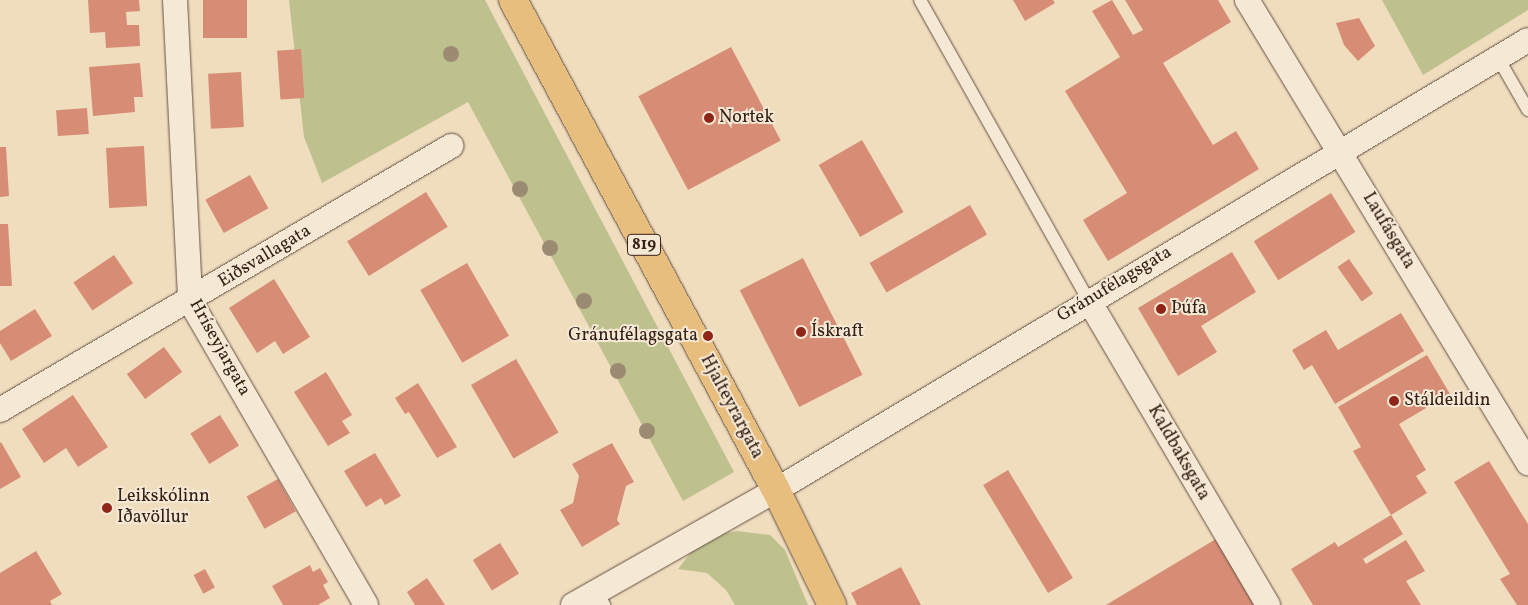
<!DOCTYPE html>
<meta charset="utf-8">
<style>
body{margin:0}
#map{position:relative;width:1528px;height:605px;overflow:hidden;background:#efddbe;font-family:Vollkorn,serif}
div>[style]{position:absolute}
.green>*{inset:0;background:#bec08e}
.building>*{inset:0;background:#d78d75;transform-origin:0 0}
.roads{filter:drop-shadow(0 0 1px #654f41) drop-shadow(0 0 1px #654f41)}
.lane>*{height:12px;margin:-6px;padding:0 6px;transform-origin:6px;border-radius:6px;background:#f5e9d5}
.street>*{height:24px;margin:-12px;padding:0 12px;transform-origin:12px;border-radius:12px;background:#f5e9d5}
.primary>*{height:28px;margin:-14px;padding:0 14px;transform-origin:14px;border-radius:14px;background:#e8be7f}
.trees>*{width:16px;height:16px;margin:-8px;border-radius:50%;background:#9c8b73}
.dots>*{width:14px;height:14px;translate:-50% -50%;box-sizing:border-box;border:2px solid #f5e9d5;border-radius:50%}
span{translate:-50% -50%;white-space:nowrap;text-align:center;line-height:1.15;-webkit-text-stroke:4px #f5e9d5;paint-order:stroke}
.shield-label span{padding:1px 4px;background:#f5e9d5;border:1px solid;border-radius:4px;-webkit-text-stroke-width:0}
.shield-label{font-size:16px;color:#372017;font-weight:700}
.poi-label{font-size:18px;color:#372017}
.left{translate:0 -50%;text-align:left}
.right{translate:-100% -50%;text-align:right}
.street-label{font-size:18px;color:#372017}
</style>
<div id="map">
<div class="green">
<i style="clip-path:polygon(289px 0,485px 0,734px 472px,683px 501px,468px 102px,322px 183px,304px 137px)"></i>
<i style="clip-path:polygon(1382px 0,1528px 0,1528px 10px,1423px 75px)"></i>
<i style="clip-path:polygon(737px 531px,770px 535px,785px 550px,808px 605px,735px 605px,726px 590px,707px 573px,678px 569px,695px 547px,711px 536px)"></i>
</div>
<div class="building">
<i style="clip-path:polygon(88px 0,139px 0,140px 11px,126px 12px,127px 25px,139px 25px,140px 46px,106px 48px,105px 32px,90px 33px)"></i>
<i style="left:203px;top:0;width:44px;height:38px"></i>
<i style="clip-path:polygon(1013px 0,1053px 0,1055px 3px,1025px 21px)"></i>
<i style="clip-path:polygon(1112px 0,1133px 35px,1143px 30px,1125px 0,1218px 0,1231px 22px,1163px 63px,1213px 145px,1236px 131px,1259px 169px,1108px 261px,1083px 220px,1127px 193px,1065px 91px,1120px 57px,1092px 11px)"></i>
<i style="clip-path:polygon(1359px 18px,1375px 46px,1358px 61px,1344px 45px,1336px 23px)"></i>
<i style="left:731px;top:47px;width:106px;height:105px;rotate:62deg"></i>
<i style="left:301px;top:49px;width:49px;height:24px;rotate:86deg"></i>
<i style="clip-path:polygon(140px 63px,143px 97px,134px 97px,135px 112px,93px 116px,89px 67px)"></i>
<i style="left:241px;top:72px;width:55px;height:33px;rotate:87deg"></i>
<i style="left:87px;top:108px;width:26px;height:31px;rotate:86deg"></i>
<i style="left:862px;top:140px;width:83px;height:50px;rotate:60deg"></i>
<i style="left:144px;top:146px;width:60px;height:38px;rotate:87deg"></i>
<i style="clip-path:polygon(0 147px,6px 147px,9px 196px,0 197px)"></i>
<i style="left:250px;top:175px;width:38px;height:51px;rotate:61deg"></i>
<i style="left:426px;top:192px;width:41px;height:93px;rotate:58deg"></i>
<i style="left:1331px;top:193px;width:46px;height:91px;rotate:58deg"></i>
<i style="left:970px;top:205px;width:34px;height:116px;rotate:60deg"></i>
<i style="clip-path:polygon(0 224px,8px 224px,12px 286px,0 286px)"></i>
<i style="clip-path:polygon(1232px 252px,1256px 292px,1201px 326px,1217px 352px,1178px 376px,1138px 308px)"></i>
<i style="left:114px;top:255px;width:34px;height:49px;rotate:56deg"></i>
<i style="left:803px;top:258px;width:131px;height:71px;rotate:63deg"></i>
<i style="left:1349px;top:259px;width:42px;height:14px;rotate:55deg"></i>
<i style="left:467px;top:263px;width:84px;height:54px;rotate:60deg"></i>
<i style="clip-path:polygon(274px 279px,310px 337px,283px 354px,275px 341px,257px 353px,229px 308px)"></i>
<i style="clip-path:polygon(35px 309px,52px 336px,11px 361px,0 343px,0 331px)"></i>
<i style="clip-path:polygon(1401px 313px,1424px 351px,1335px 404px,1312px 365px,1304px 370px,1292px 350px,1326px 330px,1338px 350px)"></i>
<i style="left:164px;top:347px;width:31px;height:46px;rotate:54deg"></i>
<i style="clip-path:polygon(1427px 355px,1450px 394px,1399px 424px,1426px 470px,1416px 476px,1427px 493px,1391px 515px,1353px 451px,1361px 447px,1338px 407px)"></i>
<i style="left:516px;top:359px;width:85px;height:52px;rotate:60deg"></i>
<i style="clip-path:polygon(326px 372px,352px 415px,342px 421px,350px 433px,328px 446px,294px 392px)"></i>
<i style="clip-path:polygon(418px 383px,457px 447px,437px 458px,409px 412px,405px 414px,395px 398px)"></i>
<i style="clip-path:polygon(73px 395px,108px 447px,78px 467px,66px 448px,44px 463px,22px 429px)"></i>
<i style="left:220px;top:415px;width:36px;height:35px;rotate:58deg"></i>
<i style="clip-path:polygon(1px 442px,21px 477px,0 489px,0 443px)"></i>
<i style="clip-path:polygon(612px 443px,634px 482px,626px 486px,617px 520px,620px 524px,582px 547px,560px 510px,573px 503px,579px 476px,572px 464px)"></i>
<i style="clip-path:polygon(375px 453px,401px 496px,385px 505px,381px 498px,366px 507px,344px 471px)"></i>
<i style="clip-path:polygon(1489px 461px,1528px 524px,1528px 605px,1517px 605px,1500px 579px,1510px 574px,1454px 482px)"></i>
<i style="left:1008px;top:470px;width:126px;height:29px;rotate:59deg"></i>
<i style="left:278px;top:479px;width:37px;height:36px;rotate:61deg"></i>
<i style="clip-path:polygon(1391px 515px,1403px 534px,1363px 559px,1366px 564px,1406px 540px,1425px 571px,1406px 581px,1421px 605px,1313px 605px,1291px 569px,1335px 542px,1338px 547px)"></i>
<i style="clip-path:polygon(1216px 539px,1256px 605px,1106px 605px)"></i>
<i style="left:500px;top:543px;width:36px;height:32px;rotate:58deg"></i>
<i style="clip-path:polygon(36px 551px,62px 594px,50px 601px,52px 605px,0 605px,0 573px)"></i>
<i style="clip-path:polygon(310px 565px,313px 572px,320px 568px,328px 582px,323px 585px,330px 598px,318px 605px,283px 605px,272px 586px)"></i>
<i style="clip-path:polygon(901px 567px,921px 605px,857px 605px,851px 593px)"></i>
<i style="left:205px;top:569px;width:21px;height:13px;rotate:62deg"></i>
<i style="clip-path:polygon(427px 578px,445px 605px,415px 605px,407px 592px)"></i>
</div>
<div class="roads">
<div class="lane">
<i style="left:920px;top:0;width:345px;rotate:60.7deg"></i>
<i style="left:1498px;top:58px;width:60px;rotate:60deg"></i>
<i style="left:597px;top:591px;width:16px;rotate:63deg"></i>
</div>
<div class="street">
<i style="left:175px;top:0;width:301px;rotate:87.1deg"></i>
<i style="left:190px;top:301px;width:351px;rotate:59.9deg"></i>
<i style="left:1247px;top:0;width:542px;rotate:58.75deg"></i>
<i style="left:1089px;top:301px;width:353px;rotate:59.5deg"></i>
<i style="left:0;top:410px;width:523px;rotate:-30.34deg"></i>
<i style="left:573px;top:605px;width:233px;rotate:-29.5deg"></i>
<i style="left:776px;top:490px;width:876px;rotate:-30.9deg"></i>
</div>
<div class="primary">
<i style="left:513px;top:0;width:556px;rotate:61.78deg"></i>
<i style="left:776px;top:490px;width:128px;rotate:64deg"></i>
</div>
</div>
<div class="trees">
<i style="left:451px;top:54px"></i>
<i style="left:520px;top:189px"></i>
<i style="left:550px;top:248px"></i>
<i style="left:584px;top:301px"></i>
<i style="left:618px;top:371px"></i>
<i style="left:647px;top:431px"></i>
</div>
<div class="dots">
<i style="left:709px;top:118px;background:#8f2418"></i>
<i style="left:1161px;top:309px;background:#8f2418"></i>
<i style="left:801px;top:332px;background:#8f2418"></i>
<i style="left:708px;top:336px;background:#8f2418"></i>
<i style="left:1394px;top:401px;background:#8f2418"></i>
<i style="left:107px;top:508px;background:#8f2418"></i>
</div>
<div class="shield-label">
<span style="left:644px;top:245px">819</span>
</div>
<div class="poi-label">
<span class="left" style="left:719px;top:118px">Nortek</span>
<span class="left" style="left:1171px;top:309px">Þúfa</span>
<span class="left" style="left:811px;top:332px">Ískraft</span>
<span class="right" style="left:698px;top:336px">Gránufélagsgata</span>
<span class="left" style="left:1404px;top:401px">Stáldeildin</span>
<span class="left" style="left:117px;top:508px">Leikskólinn<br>Iðavöllur</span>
</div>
<div class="street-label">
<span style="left:1388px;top:231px;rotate:59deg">Laufásgata</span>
<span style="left:265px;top:257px;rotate:-31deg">Eiðsvallagata</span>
<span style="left:1115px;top:285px;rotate:-31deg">Gránufélagsgata</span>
<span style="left:219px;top:348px;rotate:61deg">Hríseyjargata</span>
<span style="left:731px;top:407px;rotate:62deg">Hjalteyrargata</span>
<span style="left:1178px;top:453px;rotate:60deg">Kaldbaksgata</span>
</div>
</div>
